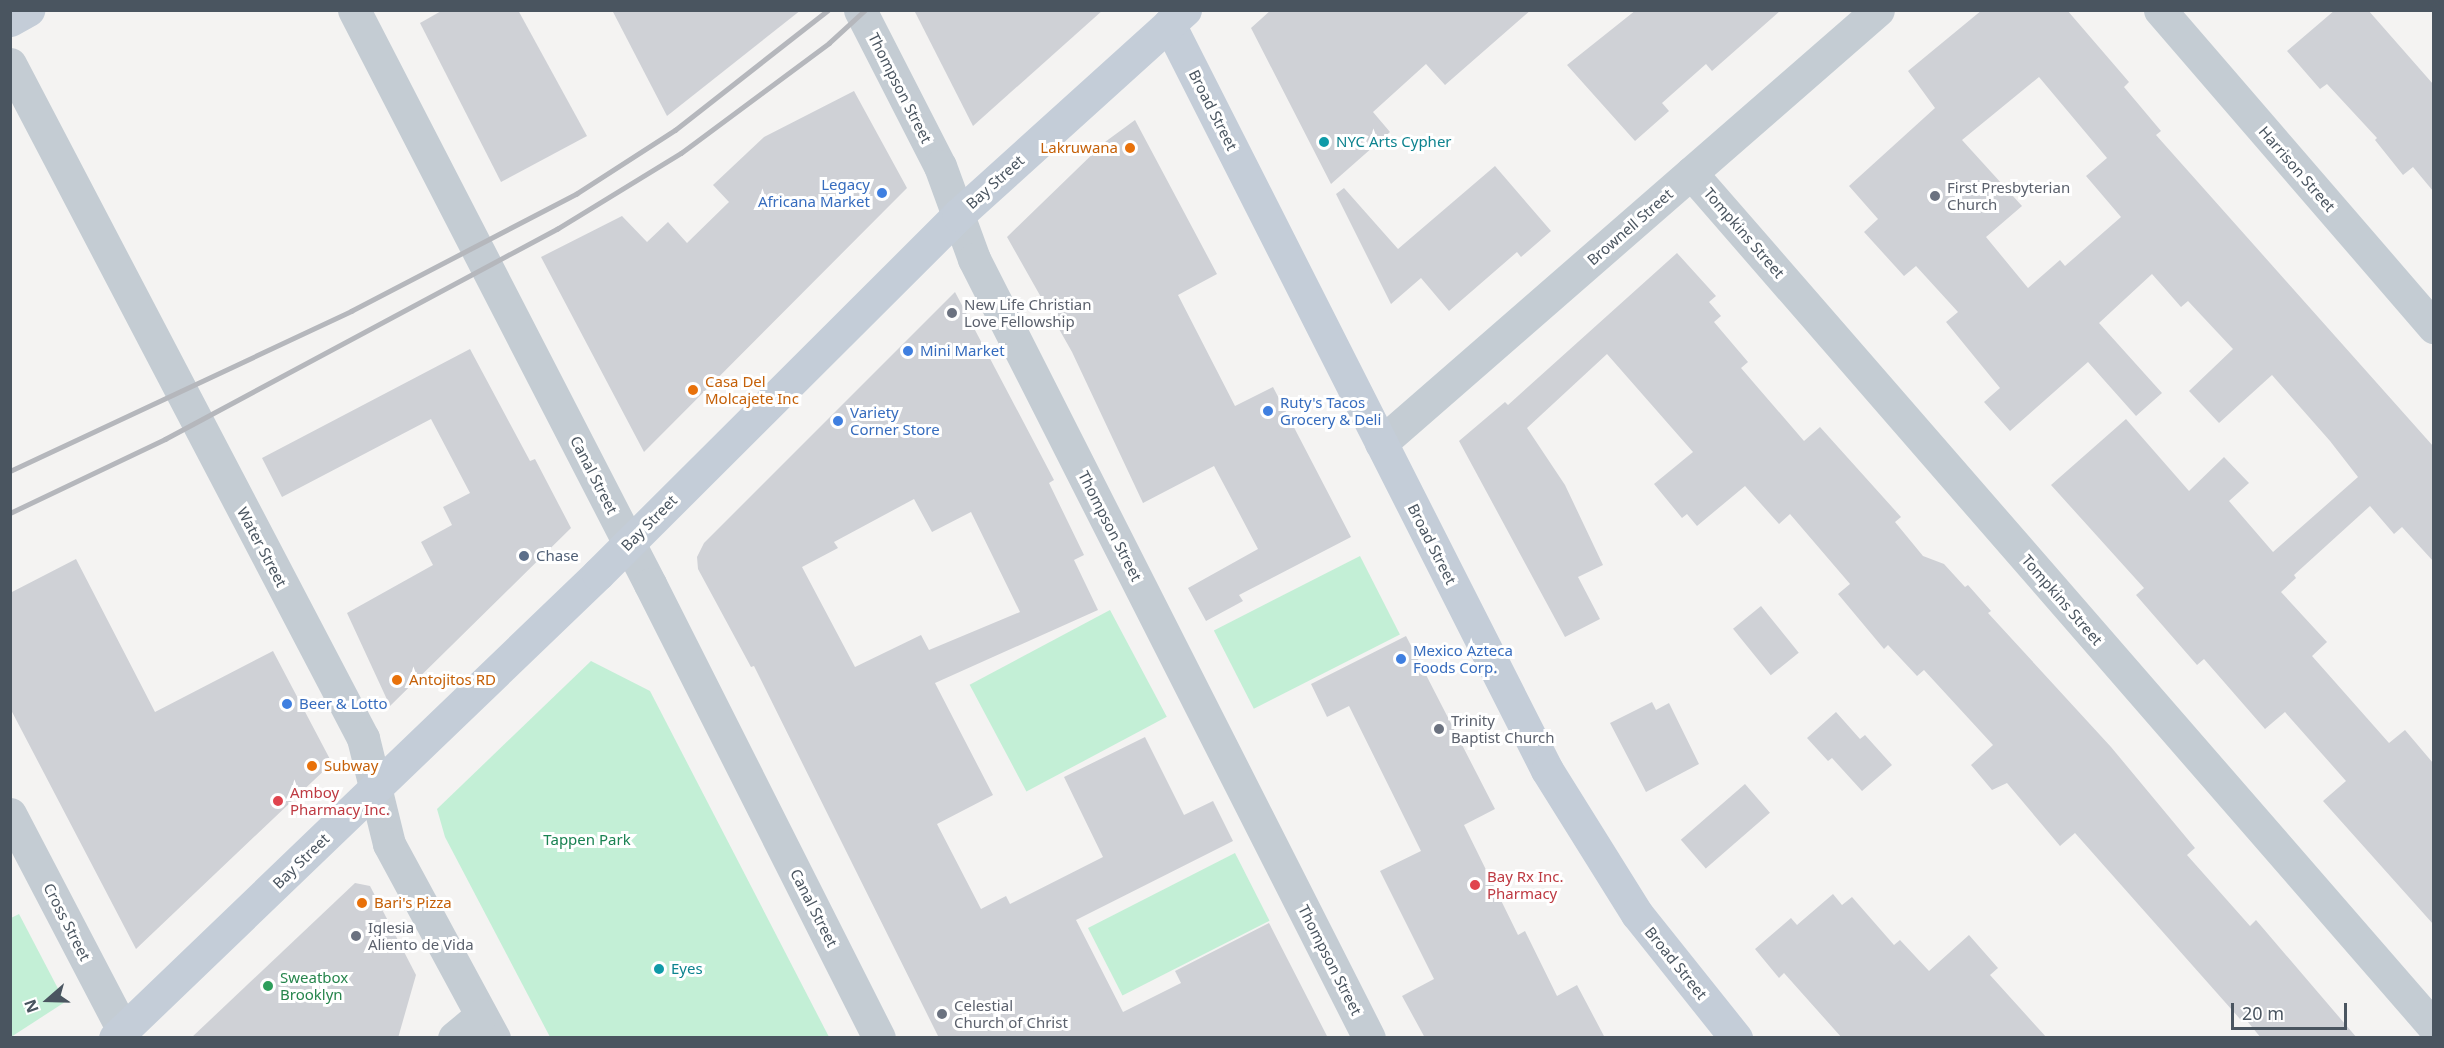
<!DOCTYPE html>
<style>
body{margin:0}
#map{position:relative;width:2444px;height:1048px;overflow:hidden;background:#f4f3f2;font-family:"Noto Sans",sans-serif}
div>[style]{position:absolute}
.green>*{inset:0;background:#c3efd6;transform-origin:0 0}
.building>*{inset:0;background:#cfd1d6;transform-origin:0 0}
.street>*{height:33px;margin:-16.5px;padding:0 16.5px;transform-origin:16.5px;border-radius:16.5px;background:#c4ccd3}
.secondary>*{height:33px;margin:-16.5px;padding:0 16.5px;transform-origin:16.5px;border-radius:16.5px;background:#c4cdd8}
.rail>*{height:4.5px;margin:-2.25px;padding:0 2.25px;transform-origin:2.25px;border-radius:2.25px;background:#b5b7bc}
.dots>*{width:16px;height:16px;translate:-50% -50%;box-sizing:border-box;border:3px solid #fff;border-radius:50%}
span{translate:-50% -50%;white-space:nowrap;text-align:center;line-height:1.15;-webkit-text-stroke:6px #fff;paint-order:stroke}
.street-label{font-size:15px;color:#4a5560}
.culture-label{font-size:15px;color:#0d838f}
.left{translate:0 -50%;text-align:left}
.food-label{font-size:15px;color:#c56008}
.right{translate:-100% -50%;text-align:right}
.shop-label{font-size:15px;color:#366cbe}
.worship-label{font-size:15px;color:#5b616d}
.service-label{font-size:15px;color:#4e5e75}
.health-label{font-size:15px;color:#be3a42}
.park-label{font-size:15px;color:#1a8252}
.leisure-label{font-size:15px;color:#27864d}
.frame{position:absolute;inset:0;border:12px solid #4a5560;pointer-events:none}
.north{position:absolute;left:18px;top:970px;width:60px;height:60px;-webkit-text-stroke:4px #fff;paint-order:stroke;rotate:250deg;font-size:16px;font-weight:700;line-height:24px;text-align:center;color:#4a5560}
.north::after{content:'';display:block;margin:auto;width:21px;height:27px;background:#4a5560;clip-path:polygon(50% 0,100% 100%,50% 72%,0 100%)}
.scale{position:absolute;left:2231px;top:1003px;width:116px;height:27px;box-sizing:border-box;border:3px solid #4a5560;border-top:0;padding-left:8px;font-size:18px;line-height:21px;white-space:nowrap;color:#4a5560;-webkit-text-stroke:4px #fff;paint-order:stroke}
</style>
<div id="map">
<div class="green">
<i style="left:1360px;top:556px;width:88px;height:164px;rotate:63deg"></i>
<i style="left:1110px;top:610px;width:121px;height:159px;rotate:62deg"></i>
<i style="clip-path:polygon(591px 661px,650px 691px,829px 1037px,550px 1037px,445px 837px,437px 809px)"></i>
<i style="left:1235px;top:853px;width:76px;height:165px;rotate:63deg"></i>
<i style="clip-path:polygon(19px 914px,65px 1002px,11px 1037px,11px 918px)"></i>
</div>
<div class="building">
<i style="clip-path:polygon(443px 10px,518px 10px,587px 136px,501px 182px,420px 23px)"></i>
<i style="clip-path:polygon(612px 10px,801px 10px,667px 116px)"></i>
<i style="clip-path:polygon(914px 10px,1103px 10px,973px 126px)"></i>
<i style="clip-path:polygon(1271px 10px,1531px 10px,1445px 85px,1426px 64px,1373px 112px,1390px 132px,1331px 184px,1251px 28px)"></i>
<i style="clip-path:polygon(1636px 10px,1781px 10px,1712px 71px,1706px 64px,1662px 103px,1669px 111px,1635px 141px,1567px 65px)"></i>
<i style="clip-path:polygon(evenodd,1982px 10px,2067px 10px,2129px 82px,2124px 87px,2161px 131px,2156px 135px,2433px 446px,2433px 561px,2402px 527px,2394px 534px,2370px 506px,2294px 575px,2296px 578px,2281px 592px,2327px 642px,2312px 656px,2389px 743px,2405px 730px,2433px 763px,2433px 924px,2323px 801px,2346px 781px,2285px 712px,2265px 729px,2204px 659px,2197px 665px,2136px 595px,2144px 588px,2051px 485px,2126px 419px,2189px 491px,2224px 457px,2249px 483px,2229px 501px,2273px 552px,2358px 477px,2330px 441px,2272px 375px,2219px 423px,2189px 391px,2233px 349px,2188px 301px,2181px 307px,2152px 274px,2099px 323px,2162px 393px,2136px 416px,2088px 362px,2010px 431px,1984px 402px,2000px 388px,1946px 322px,1958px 312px,1916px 266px,1904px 276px,1864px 232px,1878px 219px,1849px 186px,1935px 108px,1908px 71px,1982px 10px,2039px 77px,2107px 158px,2086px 176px,2121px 217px,2065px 266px,2060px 260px,2028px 288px,1986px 237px,2022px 206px,1962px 140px,2039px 77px)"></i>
<i style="clip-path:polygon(2335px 10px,2368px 10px,2433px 84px,2433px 191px,2413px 167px,2403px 175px,2375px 140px,2377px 138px,2327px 84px,2320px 89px,2287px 51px)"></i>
<i style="clip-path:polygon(854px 91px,907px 188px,644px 452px,541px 257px,622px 216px,647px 242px,668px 222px,687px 243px,729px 202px,713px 185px,764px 137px)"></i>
<i style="clip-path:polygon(1135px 120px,1217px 274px,1178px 295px,1235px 406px,1273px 387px,1351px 537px,1239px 595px,1243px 601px,1206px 621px,1188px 588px,1258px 549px,1238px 511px,1214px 466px,1143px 503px,1072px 352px,1007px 237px,1105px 142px)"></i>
<i style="clip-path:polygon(1495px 166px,1551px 231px,1521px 257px,1517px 252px,1449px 311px,1421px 278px,1391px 304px,1336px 194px,1344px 188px,1398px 249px)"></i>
<i style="clip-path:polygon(1677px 253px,1716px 296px,1709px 302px,1721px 316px,1714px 322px,1748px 362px,1741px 368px,1804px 441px,1820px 427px,1901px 517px,1895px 522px,1923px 556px,1944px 564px,1965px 587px,1968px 585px,1991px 611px,1988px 613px,2111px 747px,2195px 848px,2187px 855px,2250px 926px,2256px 920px,2357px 1038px,2261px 1038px,2243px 1016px,2240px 1019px,2075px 833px,2060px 846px,2007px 783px,1992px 790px,1971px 765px,1993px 745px,1924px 670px,1917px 676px,1888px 645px,1884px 649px,1838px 594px,1850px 584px,1790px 514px,1779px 524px,1745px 486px,1697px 526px,1687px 514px,1682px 518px,1654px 484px,1693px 452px,1607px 354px,1527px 428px,1565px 485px,1603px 565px,1578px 577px,1600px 619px,1565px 637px,1459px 441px,1505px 402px,1508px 405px)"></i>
<i style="clip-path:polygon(evenodd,955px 292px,1054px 480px,1049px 483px,1084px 555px,1074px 560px,1098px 610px,935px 683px,993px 795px,937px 824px,981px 909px,1006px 896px,1010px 904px,1103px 857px,1064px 777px,1145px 737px,1184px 815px,1213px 801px,1233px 841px,1076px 920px,1123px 1012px,1181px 983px,1175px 971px,1269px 923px,1328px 1038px,939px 1038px,754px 666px,751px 667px,698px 569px,697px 557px,704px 543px,955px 292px,914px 499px,932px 532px,971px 512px,1020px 612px,929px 650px,921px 635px,855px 667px,802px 567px,838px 548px,834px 542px,914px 499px)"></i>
<i style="clip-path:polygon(470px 349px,530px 461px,535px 459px,571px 528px,390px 706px,347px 613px,433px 565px,421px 542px,452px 525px,443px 507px,470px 493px,431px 419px,282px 497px,262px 458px)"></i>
<i style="clip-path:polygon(76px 559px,155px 712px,273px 651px,332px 763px,136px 949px,10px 708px,10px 593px)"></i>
<i style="left:1761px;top:606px;width:60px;height:36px;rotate:51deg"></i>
<i style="clip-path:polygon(1406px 636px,1495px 809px,1464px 825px,1518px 935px,1525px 931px,1557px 996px,1577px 985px,1605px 1038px,1425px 1038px,1402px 996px,1434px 979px,1380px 871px,1421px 851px,1349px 706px,1327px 717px,1311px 684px)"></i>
<i style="clip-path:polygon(1652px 702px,1656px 710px,1669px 703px,1699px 764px,1646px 792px,1610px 723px)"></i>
<i style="clip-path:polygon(1836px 712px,1860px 739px,1865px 735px,1892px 765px,1862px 791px,1832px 758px,1828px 761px,1807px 738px)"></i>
<i style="left:1745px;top:784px;width:38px;height:85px;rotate:49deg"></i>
<i style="clip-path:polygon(355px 883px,370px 886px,416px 975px,398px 1038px,191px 1038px)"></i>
<i style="clip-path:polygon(1833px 894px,1842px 905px,1852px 897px,1894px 945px,1900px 940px,1929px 971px,1969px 935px,1998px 968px,1990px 975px,2047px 1038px,1842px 1038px,1784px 973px,1779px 978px,1755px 949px,1791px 918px,1797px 925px)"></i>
</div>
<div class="street">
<i style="left:354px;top:10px;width:646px;rotate:62.72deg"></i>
<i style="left:650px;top:584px;width:508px;rotate:63.23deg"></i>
<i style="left:860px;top:10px;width:175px;rotate:62.9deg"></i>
<i style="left:940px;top:166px;width:99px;rotate:69.9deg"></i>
<i style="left:974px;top:259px;width:873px;rotate:63.11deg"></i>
<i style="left:2160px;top:10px;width:419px;rotate:49.2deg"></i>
<i style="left:10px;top:64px;width:761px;rotate:62.36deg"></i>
<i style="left:363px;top:738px;width:109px;rotate:76.2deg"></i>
<i style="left:389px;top:844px;width:221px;rotate:61.6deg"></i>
<i style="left:1691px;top:173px;width:1132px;rotate:48.98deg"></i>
<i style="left:1381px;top:443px;width:659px;rotate:-41.06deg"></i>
<i style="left:10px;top:814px;width:244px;rotate:62.4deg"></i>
<i style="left:454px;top:1038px;width:35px;rotate:-40deg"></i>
</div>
<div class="secondary">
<i style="left:10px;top:20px;width:21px;rotate:-29deg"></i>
<i style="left:1169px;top:24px;width:836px;rotate:63.13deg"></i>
<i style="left:1547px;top:770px;width:170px;rotate:58deg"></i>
<i style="left:1637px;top:914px;width:159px;rotate:51.4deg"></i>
<i style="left:115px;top:1038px;width:670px;rotate:-43.85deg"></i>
<i style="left:598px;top:574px;width:508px;rotate:-44.92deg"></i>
<i style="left:958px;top:215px;width:306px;rotate:-42.1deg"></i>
</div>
<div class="rail">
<i style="left:10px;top:471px;width:377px;rotate:-25.1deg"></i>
<i style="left:351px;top:311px;width:254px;rotate:-27.5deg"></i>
<i style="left:576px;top:194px;width:118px;rotate:-32.9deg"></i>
<i style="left:675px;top:130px;width:194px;rotate:-38.1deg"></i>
<i style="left:10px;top:513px;width:172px;rotate:-25.5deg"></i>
<i style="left:165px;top:439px;width:445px;rotate:-28.2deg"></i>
<i style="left:557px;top:229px;width:145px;rotate:-31.5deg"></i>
<i style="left:681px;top:153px;width:184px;rotate:-36.6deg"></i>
<i style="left:829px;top:43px;width:49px;rotate:-42.5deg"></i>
</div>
<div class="dots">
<i style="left:1324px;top:142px;background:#0f9aa8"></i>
<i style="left:1130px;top:148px;background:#e8710a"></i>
<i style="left:882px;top:193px;background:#3f7fe0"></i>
<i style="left:1935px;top:196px;background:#6b7280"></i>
<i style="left:952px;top:313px;background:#6b7280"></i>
<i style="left:908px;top:351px;background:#3f7fe0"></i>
<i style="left:693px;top:390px;background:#e8710a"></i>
<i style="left:1268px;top:411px;background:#3f7fe0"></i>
<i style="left:838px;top:421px;background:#3f7fe0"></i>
<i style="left:524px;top:556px;background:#5c6f8a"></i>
<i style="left:1401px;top:659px;background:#3f7fe0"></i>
<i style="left:397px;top:680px;background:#e8710a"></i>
<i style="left:287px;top:704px;background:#3f7fe0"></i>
<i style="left:1439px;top:729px;background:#6b7280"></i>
<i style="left:312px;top:766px;background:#e8710a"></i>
<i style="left:278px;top:801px;background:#e0444e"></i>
<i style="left:1475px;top:885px;background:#e0444e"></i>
<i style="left:362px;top:903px;background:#e8710a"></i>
<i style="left:356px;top:936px;background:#6b7280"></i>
<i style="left:659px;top:969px;background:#0f9aa8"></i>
<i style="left:268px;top:986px;background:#2e9e5b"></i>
<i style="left:942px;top:1014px;background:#6b7280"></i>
</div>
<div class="street-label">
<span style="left:900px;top:88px;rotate:63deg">Thompson Street</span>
<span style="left:1213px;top:110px;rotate:63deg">Broad Street</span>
<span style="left:2297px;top:169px;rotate:49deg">Harrison Street</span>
<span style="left:995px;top:182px;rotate:-42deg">Bay Street</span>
<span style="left:1630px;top:227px;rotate:-41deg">Brownell Street</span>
<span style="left:1744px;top:233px;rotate:49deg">Tompkins Street</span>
<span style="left:594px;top:475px;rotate:63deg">Canal Street</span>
<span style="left:649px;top:523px;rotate:-45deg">Bay Street</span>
<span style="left:1110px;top:526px;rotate:63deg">Thompson Street</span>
<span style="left:1432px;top:544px;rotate:63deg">Broad Street</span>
<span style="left:262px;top:547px;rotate:62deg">Water Street</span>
<span style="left:2062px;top:600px;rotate:49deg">Tompkins Street</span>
<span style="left:301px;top:861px;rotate:-44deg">Bay Street</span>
<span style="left:814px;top:908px;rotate:63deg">Canal Street</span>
<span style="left:67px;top:922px;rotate:63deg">Cross Street</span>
<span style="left:1330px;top:960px;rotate:63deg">Thompson Street</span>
<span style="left:1676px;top:963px;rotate:51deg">Broad Street</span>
</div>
<div class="culture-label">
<span class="left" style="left:1336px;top:142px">NYC Arts Cypher</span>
<span class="left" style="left:671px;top:969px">Eyes</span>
</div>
<div class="food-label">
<span class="right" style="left:1118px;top:148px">Lakruwana</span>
<span class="left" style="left:705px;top:390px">Casa Del<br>Molcajete Inc</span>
<span class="left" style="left:409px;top:680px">Antojitos RD</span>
<span class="left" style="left:324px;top:766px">Subway</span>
<span class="left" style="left:374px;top:903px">Bari's Pizza</span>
</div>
<div class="shop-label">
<span class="right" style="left:870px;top:193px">Legacy<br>Africana Market</span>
<span class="left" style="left:920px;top:351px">Mini Market</span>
<span class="left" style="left:1280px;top:411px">Ruty's Tacos<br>Grocery &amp; Deli</span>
<span class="left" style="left:850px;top:421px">Variety<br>Corner Store</span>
<span class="left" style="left:1413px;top:659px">Mexico Azteca<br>Foods Corp.</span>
<span class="left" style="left:299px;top:704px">Beer &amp; Lotto</span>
</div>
<div class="worship-label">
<span class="left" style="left:1947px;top:196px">First Presbyterian<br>Church</span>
<span class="left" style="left:964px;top:313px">New Life Christian<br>Love Fellowship</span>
<span class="left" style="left:1451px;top:729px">Trinity<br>Baptist Church</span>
<span class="left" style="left:368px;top:936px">Iglesia<br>Aliento de Vida</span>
<span class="left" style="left:954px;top:1014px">Celestial<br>Church of Christ</span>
</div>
<div class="service-label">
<span class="left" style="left:536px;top:556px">Chase</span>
</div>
<div class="health-label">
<span class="left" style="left:290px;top:801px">Amboy<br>Pharmacy Inc.</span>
<span class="left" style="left:1487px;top:885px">Bay Rx Inc.<br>Pharmacy</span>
</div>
<div class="park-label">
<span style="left:587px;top:840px">Tappen Park</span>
</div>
<div class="leisure-label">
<span class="left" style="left:280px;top:986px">Sweatbox<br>Brooklyn</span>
</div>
<div class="frame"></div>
<div class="north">N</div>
<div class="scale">20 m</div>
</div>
